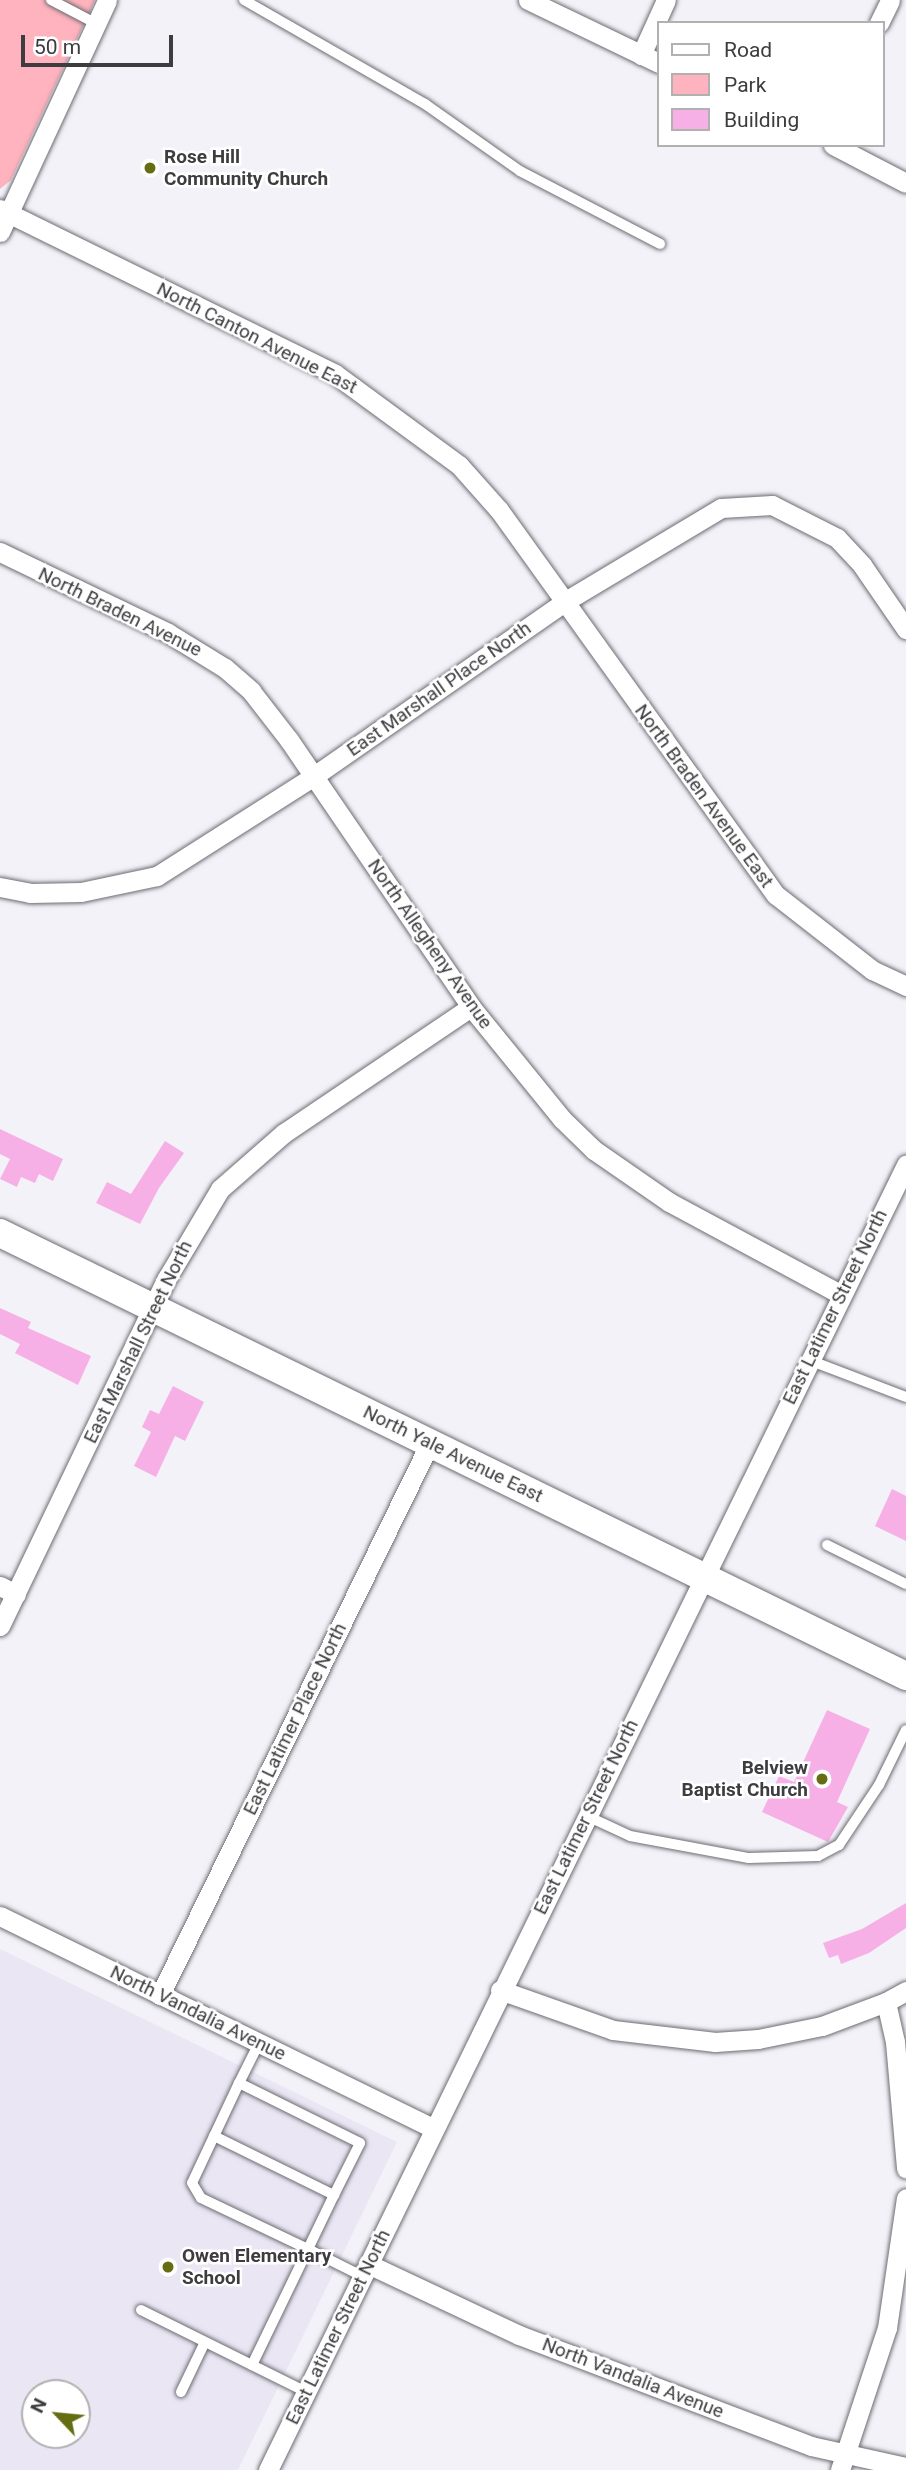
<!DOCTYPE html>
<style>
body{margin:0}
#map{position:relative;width:906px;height:2470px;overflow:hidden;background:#f4f2f9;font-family:Roboto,sans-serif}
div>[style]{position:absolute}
.built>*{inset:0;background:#eae6f4}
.green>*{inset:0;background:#ffb3be}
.building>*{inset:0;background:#f6b0e6}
.roads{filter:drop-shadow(0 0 2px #6d6c72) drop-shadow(0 0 2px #6d6c72)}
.service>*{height:10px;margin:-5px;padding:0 5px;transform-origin:5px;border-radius:5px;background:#fff}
.minor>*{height:19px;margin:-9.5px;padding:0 9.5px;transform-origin:9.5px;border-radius:9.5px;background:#fff}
.secondary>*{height:28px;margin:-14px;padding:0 14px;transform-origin:14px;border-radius:14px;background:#fff}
.dots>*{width:19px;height:19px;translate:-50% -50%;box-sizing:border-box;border:4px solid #fff;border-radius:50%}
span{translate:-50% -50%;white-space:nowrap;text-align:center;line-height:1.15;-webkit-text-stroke:5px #fff;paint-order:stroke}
.poi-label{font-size:19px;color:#3d3c3f;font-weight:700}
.left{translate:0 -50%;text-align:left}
.right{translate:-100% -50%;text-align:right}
.street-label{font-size:19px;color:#3d3c3f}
.legend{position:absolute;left:657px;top:21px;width:228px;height:126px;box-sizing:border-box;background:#fff;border:2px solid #b1b1b2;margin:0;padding:9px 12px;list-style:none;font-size:21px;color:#3d3c3f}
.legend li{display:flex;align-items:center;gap:14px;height:35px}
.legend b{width:35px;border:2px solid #b1b1b2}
.north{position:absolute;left:21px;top:2379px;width:70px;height:70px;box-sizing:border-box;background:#fff;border:2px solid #b1b1b2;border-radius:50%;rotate:296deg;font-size:19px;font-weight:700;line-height:28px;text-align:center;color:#3d3c3f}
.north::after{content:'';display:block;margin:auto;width:24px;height:32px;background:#656d12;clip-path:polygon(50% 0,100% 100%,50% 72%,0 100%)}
.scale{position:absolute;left:21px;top:35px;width:152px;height:32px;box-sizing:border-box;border:4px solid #3d3c3f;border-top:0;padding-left:9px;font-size:21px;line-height:24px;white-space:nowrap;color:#3d3c3f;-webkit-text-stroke:5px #fff;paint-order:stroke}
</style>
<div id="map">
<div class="built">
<i style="clip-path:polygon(evenodd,0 1949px,397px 2142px,238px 2470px,0 2470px,0 1949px,35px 2393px,77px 2393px,77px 2435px,35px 2435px,35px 2393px)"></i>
</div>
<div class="green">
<i style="clip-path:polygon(0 0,95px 0,11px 180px,0 189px)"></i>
</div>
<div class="building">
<i style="clip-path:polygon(0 1129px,63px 1159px,53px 1181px,39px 1174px,35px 1183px,21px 1177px,17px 1187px,0 1179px,10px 1159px,0 1154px)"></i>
<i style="clip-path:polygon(165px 1141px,184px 1153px,159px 1188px,140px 1224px,96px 1203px,107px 1182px,131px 1194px)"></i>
<i style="clip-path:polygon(0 1308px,31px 1322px,28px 1328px,91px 1356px,78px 1385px,15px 1353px,20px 1344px,0 1334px)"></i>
<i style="clip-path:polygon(173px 1386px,204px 1402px,185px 1441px,175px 1436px,156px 1477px,134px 1466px,151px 1432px,142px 1427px,150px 1410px,159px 1414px)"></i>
<i style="clip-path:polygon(892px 1489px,906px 1496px,906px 1541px,875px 1526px)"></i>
<i style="clip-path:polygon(827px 1710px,870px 1729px,837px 1802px,848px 1807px,828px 1842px,762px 1812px,779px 1776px,794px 1782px)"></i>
<i style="clip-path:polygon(906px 1903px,906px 1928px,869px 1953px,841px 1964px,838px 1955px,829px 1958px,823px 1943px,862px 1929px)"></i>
</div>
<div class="roads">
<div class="service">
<i style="left:51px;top:0;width:52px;rotate:27.6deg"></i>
<i style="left:244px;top:0;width:209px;rotate:29.9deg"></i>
<i style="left:425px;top:104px;width:116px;rotate:35.2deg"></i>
<i style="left:520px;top:171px;width:158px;rotate:27.5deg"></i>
<i style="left:809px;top:1360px;width:104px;rotate:20.9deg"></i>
<i style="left:827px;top:1545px;width:88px;rotate:26.3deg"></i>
<i style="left:587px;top:1816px;width:47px;rotate:24.9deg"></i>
<i style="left:630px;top:1836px;width:121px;rotate:10.5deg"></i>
<i style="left:749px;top:1858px;width:69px;rotate:-1.7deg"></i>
<i style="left:818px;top:1856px;width:24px;rotate:-28deg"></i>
<i style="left:839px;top:1845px;width:72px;rotate:-56.3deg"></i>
<i style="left:879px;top:1785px;width:61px;rotate:-63.9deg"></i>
<i style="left:239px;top:2083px;width:45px;rotate:-63.4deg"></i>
<i style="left:214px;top:2136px;width:134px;rotate:26.2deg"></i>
<i style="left:141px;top:2310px;width:184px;rotate:26.4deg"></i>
<i style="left:252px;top:2365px;width:129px;rotate:-64.2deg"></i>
<i style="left:308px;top:2249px;width:60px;rotate:-64.3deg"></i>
<i style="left:334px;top:2195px;width:58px;rotate:-63.4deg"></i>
<i style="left:360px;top:2143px;width:135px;rotate:-153.6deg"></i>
<i style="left:239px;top:2083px;width:110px;rotate:115.2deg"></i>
<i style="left:192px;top:2183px;width:17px;rotate:59deg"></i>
<i style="left:201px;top:2198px;width:119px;rotate:25.5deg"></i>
<i style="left:308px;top:2249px;width:60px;rotate:26.6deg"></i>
<i style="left:181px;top:2392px;width:55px;rotate:-64.4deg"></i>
</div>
<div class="minor">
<i style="left:528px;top:0;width:145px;rotate:25.7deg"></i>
<i style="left:879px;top:23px;width:25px;rotate:-64deg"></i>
<i style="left:641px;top:55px;width:60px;rotate:-65.6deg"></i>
<i style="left:833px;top:145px;width:82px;rotate:27.5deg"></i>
<i style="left:0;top:209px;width:373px;rotate:26.2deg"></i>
<i style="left:335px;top:374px;width:154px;rotate:36.3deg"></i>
<i style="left:459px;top:465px;width:60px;rotate:48.4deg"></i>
<i style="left:499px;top:510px;width:474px;rotate:54.3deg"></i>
<i style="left:776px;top:895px;width:122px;rotate:38deg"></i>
<i style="left:872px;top:970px;width:38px;rotate:25deg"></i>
<i style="left:0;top:232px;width:255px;rotate:-65.2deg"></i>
<i style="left:0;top:552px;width:187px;rotate:25.7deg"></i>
<i style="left:168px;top:633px;width:67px;rotate:31.6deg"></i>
<i style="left:225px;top:668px;width:35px;rotate:41deg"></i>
<i style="left:251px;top:691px;width:62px;rotate:52.2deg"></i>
<i style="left:289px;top:740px;width:323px;rotate:55.7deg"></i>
<i style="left:471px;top:1007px;width:144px;rotate:50.9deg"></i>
<i style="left:562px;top:1119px;width:45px;rotate:44.1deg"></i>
<i style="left:594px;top:1150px;width:91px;rotate:34.7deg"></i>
<i style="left:669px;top:1202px;width:194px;rotate:28.3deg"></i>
<i style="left:0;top:887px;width:31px;rotate:11deg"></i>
<i style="left:30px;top:893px;width:51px;rotate:-1.1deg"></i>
<i style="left:81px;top:892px;width:78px;rotate:-11.9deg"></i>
<i style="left:157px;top:876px;width:186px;rotate:-32.5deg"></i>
<i style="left:314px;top:776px;width:305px;rotate:-34.8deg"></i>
<i style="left:564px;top:602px;width:183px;rotate:-30.9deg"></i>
<i style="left:721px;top:508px;width:51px;rotate:-3.4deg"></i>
<i style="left:772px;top:505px;width:73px;rotate:26.9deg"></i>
<i style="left:837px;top:538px;width:37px;rotate:47deg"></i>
<i style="left:862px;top:565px;width:78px;rotate:55.5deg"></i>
<i style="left:0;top:1586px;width:18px;rotate:27deg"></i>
<i style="left:0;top:1626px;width:386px;rotate:-64.4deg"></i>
<i style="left:167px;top:1278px;width:104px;rotate:-59.2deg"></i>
<i style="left:220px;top:1189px;width:85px;rotate:-41.2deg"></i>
<i style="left:284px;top:1133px;width:225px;rotate:-34deg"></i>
<i style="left:0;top:1916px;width:482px;rotate:26.1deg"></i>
<i style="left:500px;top:1990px;width:120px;rotate:19.5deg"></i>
<i style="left:613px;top:2030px;width:103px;rotate:6.7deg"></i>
<i style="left:715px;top:2042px;width:43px;rotate:-4deg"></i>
<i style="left:758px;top:2039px;width:65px;rotate:-11.5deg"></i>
<i style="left:822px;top:2026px;width:68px;rotate:-20.6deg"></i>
<i style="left:906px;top:1991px;width:23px;rotate:151deg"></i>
<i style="left:886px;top:2002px;width:41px;rotate:77.3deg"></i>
<i style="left:895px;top:2042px;width:127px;rotate:85deg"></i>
<i style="left:160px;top:1995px;width:614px;rotate:-63.94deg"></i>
<i style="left:368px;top:2264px;width:167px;rotate:25.2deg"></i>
<i style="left:519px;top:2335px;width:312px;rotate:20.8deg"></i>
<i style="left:811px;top:2446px;width:97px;rotate:12.5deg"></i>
<i style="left:268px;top:2470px;width:1453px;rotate:-63.95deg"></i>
<i style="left:840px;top:2470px;width:150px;rotate:-71.7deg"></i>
<i style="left:887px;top:2328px;width:131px;rotate:-81.7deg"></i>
</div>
<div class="secondary">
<i style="left:0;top:1233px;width:1009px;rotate:26.06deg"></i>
</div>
</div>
<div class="dots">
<i style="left:150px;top:168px;background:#656d12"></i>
<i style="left:822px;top:1779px;background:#656d12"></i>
<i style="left:168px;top:2267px;background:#656d12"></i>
</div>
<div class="poi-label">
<span class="left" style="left:164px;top:168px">Rose Hill<br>Community Church</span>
<span class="right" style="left:808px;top:1779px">Belview<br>Baptist Church</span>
<span class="left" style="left:182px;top:2267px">Owen Elementary<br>School</span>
</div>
<div class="street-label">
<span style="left:257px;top:338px;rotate:27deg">North Canton Avenue East</span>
<span style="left:120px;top:612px;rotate:26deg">North Braden Avenue</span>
<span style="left:439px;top:689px;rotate:-35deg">East Marshall Place North</span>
<span style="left:704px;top:796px;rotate:54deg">North Braden Avenue East</span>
<span style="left:430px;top:944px;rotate:55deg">North Allegheny Avenue</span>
<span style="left:835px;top:1307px;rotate:-64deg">East Latimer Street North</span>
<span style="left:138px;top:1342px;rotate:-64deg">East Marshall Street North</span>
<span style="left:453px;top:1454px;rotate:26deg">North Yale Avenue East</span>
<span style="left:295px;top:1719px;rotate:-64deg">East Latimer Place North</span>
<span style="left:586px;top:1817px;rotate:-64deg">East Latimer Street North</span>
<span style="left:198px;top:2013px;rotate:26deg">North Vandalia Avenue</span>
<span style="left:338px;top:2327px;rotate:-64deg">East Latimer Street North</span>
<span style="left:633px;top:2378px;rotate:21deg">North Vandalia Avenue</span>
</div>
<ul class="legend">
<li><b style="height:9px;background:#fff"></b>Road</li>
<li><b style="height:19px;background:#ffb3be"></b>Park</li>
<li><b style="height:19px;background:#f6b0e6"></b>Building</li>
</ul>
<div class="north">N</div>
<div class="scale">50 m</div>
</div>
